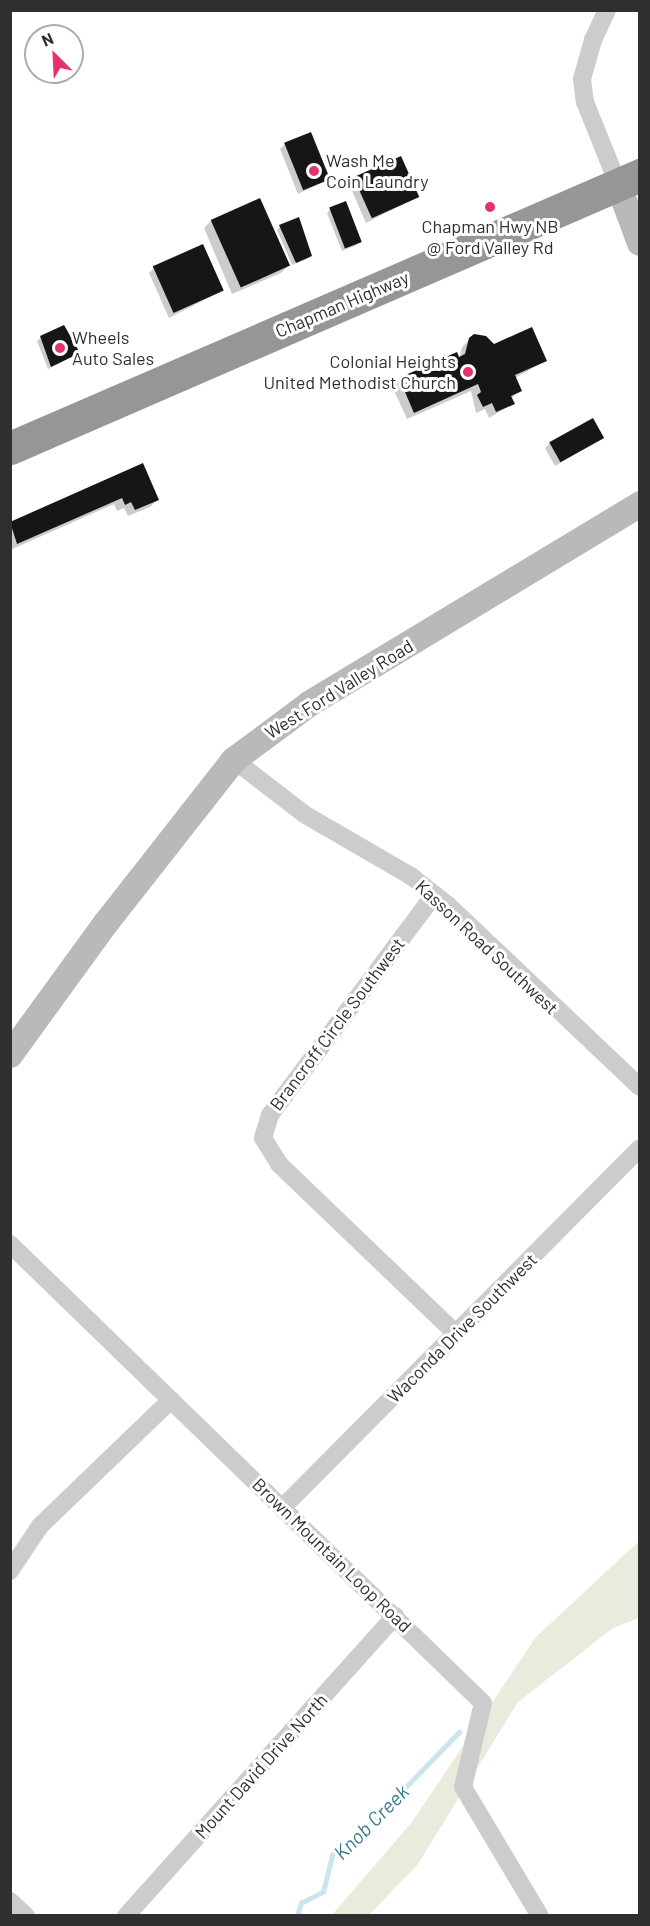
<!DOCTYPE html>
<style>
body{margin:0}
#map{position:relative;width:650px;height:1926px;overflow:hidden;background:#fff;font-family:Barlow,sans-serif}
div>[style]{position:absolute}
.green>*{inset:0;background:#e8ecdd}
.shadow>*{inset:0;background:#0003}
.stream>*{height:4.5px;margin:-2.25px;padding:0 2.25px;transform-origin:2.25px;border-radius:2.25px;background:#c9e6ec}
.building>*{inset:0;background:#161616;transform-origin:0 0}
.street>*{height:18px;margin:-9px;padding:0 9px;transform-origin:9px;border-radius:9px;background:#ccc}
.secondary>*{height:26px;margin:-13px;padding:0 13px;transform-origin:13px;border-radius:13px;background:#b9b9b9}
.highway>*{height:33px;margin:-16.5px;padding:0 16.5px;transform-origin:16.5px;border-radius:16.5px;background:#969696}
.dots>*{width:16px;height:16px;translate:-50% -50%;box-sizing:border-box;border:3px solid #fff;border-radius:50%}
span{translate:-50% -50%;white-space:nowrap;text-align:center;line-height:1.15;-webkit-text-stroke:6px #fff;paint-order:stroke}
.poi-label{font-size:18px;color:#2f2f2f}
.left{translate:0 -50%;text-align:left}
.right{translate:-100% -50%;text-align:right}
.street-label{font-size:18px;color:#2f2f2f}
.water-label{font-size:20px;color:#3b7c8b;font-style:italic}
.frame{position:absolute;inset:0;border:12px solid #2f2f2f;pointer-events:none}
.north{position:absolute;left:24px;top:24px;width:60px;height:60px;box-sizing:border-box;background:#fff;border:2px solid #acacac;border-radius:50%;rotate:336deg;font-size:16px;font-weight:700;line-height:24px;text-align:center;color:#2f2f2f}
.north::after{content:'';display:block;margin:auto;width:21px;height:27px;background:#e33367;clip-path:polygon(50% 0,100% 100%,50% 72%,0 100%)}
</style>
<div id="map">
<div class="green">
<i style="clip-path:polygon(639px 1541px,639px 1618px,613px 1628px,518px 1702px,418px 1864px,369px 1915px,331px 1916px,412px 1822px,536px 1637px)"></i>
</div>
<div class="shadow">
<i style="clip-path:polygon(285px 144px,329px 179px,298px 194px,280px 149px)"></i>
<i style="clip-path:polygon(354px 179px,417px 197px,366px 223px,349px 184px)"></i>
<i style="clip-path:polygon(330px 209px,360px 242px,357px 245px,342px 251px,327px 213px)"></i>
<i style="clip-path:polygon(211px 221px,288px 266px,281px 273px,232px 294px,204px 228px)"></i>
<i style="clip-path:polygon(280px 227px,310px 256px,307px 259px,292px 265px,277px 230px)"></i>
<i style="clip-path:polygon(154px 268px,222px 291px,169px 318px,149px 273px)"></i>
<i style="clip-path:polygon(41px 338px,78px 353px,48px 369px,37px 341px)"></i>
<i style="clip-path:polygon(469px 340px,545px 361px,515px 378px,520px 390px,511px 399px,513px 404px,489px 418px,485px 409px,476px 413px,471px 391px,407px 419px,392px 386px,400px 379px,459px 360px,462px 347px)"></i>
<i style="clip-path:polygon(602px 438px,555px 466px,545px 448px,550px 443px)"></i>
<i style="clip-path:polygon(142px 465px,157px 500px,150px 507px,128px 516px,124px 508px,117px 511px,114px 504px,10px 550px,10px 524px)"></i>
</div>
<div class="stream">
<i style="left:297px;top:1916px;width:14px;rotate:-73deg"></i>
<i style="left:301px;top:1903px;width:25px;rotate:-27deg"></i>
<i style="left:323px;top:1892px;width:38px;rotate:-76deg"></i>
<i style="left:332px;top:1855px;width:46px;rotate:-38.9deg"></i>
<i style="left:368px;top:1826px;width:131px;rotate:-45.9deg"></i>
</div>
<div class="building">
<i style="left:311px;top:132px;width:51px;height:29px;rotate:68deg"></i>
<i style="left:401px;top:156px;width:45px;height:52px;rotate:66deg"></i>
<i style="left:260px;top:198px;width:74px;height:54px;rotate:66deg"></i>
<i style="left:346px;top:201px;width:44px;height:18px;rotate:69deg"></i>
<i style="clip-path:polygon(299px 217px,312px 256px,296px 263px,279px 225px)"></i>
<i style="left:203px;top:244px;width:51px;height:55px;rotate:66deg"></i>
<i style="clip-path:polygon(64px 325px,80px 353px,51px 367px,40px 336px)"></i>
<i style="clip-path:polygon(532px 327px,547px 361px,515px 375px,522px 391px,511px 396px,515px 404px,496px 412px,492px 403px,483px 407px,477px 395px,481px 392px,478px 384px,414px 413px,399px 378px,457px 352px,459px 357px,465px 354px,469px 338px,474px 334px,486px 336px,494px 344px)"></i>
<i style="left:593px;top:418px;width:23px;height:50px;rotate:61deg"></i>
<i style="clip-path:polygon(143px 463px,159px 500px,135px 510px,131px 502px,125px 505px,122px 498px,17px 544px,10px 522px)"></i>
</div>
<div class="street">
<i style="left:607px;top:10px;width:33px;rotate:115deg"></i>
<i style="left:593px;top:40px;width:41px;rotate:105.8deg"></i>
<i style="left:582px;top:79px;width:23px;rotate:83deg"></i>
<i style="left:585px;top:102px;width:88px;rotate:68.1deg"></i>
<i style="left:234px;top:760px;width:88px;rotate:37.6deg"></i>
<i style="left:304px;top:814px;width:124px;rotate:30.1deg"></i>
<i style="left:411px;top:876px;width:48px;rotate:38.3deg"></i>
<i style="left:449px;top:906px;width:263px;rotate:43.5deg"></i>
<i style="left:434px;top:895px;width:274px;rotate:126.7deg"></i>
<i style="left:270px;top:1115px;width:24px;rotate:107deg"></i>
<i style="left:263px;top:1138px;width:31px;rotate:58deg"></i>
<i style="left:279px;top:1164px;width:245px;rotate:43.8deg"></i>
<i style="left:10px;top:1244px;width:659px;rotate:44.14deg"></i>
<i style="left:483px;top:1703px;width:86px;rotate:103.4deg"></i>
<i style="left:463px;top:1787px;width:150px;rotate:59.2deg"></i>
<i style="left:283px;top:1507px;width:506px;rotate:-45.16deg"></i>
<i style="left:10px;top:1571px;width:54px;rotate:-56.3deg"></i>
<i style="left:40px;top:1526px;width:182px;rotate:-43.9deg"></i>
<i style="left:10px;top:1901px;width:22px;rotate:43deg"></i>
<i style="left:126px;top:1916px;width:403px;rotate:-48.1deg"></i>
</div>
<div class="secondary">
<i style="left:618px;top:184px;width:63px;rotate:69.6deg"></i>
<i style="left:10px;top:1055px;width:163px;rotate:-54deg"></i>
<i style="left:106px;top:923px;width:207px;rotate:-51.9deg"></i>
<i style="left:234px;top:760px;width:94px;rotate:-36.7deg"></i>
<i style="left:309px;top:704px;width:387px;rotate:-31.1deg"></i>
</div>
<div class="highway">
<i style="left:10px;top:448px;width:687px;rotate:-23.43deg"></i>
</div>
<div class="dots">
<i style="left:314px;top:171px;background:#e33367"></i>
<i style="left:490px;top:207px;background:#e33367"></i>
<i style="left:60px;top:348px;background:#e33367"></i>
<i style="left:468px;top:372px;background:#e33367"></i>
</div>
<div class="poi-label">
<span class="left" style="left:326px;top:171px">Wash Me<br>Coin Laundry</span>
<span style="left:490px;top:237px">Chapman Hwy NB<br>@ Ford Valley Rd</span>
<span class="left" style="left:72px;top:348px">Wheels<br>Auto Sales</span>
<span class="right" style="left:456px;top:372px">Colonial Heights<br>United Methodist Church</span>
</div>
<div class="street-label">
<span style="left:342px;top:304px;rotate:-23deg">Chapman Highway</span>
<span style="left:339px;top:689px;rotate:-32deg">West Ford Valley Road</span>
<span style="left:487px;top:947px;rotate:43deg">Kasson Road Southwest</span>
<span style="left:337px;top:1024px;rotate:-53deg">Brancroff Circle Southwest</span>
<span style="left:462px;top:1328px;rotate:-45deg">Waconda Drive Southwest</span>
<span style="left:332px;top:1555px;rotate:44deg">Brown Mountain Loop Road</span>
<span style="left:261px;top:1766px;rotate:-48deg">Mount David Drive North</span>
</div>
<div class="water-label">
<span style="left:371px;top:1822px;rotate:-45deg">Knob Creek</span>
</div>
<div class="frame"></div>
<div class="north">N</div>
</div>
